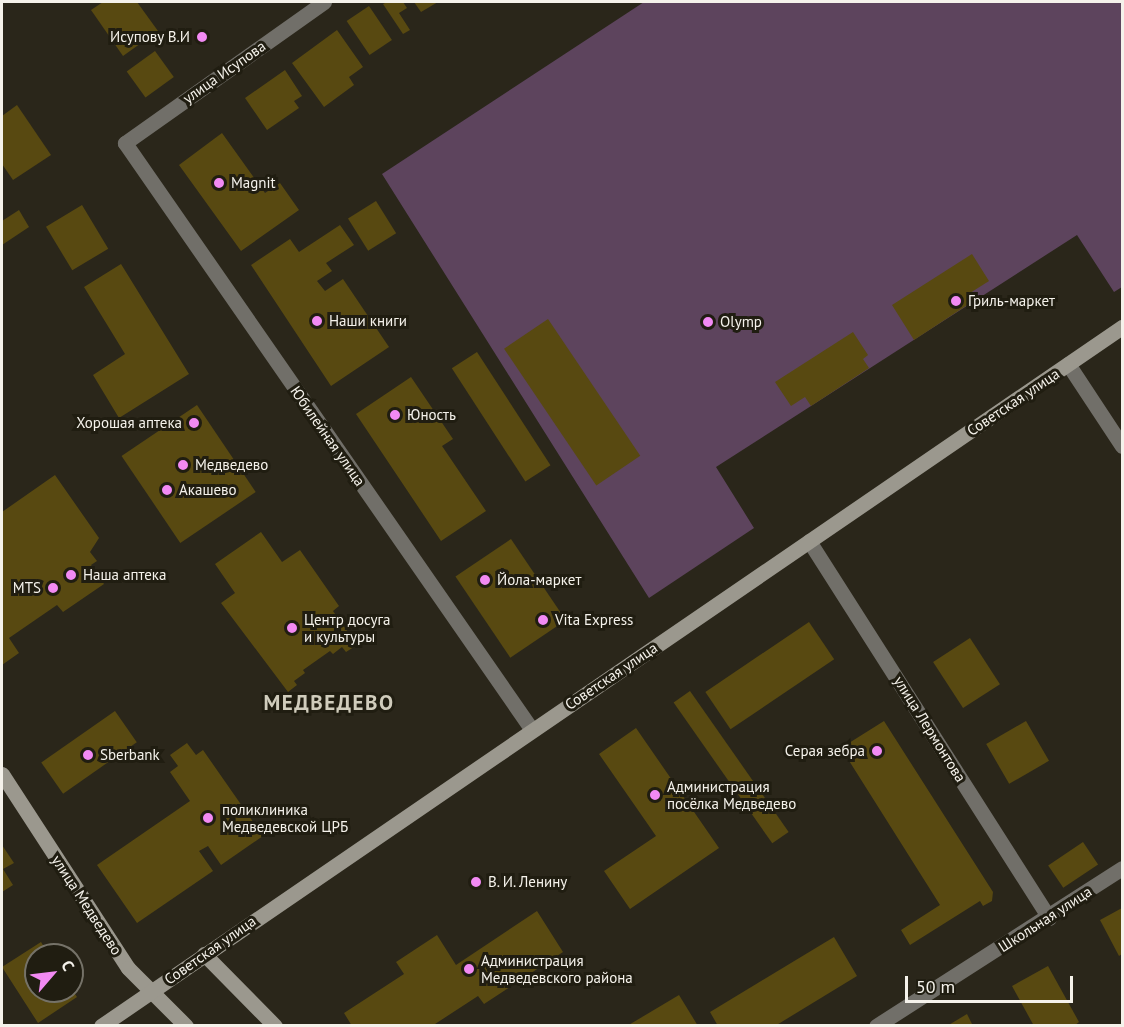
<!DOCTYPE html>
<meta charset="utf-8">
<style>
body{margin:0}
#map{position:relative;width:1124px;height:1027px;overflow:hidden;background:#2a261a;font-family:"PT Sans",sans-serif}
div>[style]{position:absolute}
.green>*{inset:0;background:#5d445d}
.building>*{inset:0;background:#584911;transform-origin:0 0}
.street>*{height:15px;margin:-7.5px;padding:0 7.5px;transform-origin:7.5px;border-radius:7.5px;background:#716f69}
.secondary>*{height:15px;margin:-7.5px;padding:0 7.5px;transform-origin:7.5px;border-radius:7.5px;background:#9b988e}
.dots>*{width:16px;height:16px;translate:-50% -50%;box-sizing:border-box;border:3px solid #201d11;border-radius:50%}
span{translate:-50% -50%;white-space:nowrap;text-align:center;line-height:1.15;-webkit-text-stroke:6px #201d11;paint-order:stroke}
.poi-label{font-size:15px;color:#f5f2eb}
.right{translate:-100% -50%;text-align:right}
.left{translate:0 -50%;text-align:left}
.street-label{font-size:15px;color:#f5f2eb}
.district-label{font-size:21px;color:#d0ccbc;font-weight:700;letter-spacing:1.5px}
.frame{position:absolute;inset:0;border:3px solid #f5f2eb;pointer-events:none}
.north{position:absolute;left:24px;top:943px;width:60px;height:60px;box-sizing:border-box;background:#201d11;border:2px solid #757268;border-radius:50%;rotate:62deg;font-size:16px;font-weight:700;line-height:24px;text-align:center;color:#f5f2eb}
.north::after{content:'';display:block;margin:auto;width:21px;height:27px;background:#f28af3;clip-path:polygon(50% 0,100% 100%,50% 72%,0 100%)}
.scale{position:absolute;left:905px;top:976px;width:168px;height:27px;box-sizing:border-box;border:3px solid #f5f2eb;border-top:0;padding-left:8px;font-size:18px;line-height:21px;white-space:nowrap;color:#f5f2eb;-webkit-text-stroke:4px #201d11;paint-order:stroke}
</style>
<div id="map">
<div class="green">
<i style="clip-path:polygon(644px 2px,1122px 2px,1122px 287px,1114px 292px,1077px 235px,716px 467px,754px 528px,649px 598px,382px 174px)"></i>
</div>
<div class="building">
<i style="clip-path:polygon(103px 2px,137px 2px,158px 31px,123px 56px,91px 10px)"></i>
<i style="clip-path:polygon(387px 2px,403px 2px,407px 8px,399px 13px,410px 30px,403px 34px,383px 4px)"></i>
<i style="clip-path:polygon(414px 2px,438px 2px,421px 12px)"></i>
<i style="left:369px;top:6px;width:41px;height:27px;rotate:56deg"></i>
<i style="clip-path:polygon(337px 30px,363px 67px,349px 77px,354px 85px,324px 107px,292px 63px)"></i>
<i style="left:155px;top:51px;width:32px;height:35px;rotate:54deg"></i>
<i style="clip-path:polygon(285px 70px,302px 96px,294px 101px,299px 108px,267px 130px,245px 98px)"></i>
<i style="clip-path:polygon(17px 105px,51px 155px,13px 180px,2px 164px,2px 116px)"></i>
<i style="clip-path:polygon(222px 133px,265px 193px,280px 183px,299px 210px,241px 251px,179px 165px)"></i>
<i style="left:376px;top:201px;width:38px;height:33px;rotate:58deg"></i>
<i style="left:82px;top:205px;width:51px;height:42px;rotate:59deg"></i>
<i style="clip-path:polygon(19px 210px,29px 227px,2px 245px,2px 221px)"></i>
<i style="clip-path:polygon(340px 225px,354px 245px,326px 263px,332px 271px,317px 281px,325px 291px,343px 279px,389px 347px,331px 386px,251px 265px,290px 239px,299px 252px)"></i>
<i style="clip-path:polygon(972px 254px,989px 281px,970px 293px,975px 300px,914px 340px,892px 305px)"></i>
<i style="clip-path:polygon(121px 264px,189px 374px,119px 418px,93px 375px,125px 354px,84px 287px)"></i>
<i style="left:548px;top:319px;width:165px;height:53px;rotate:56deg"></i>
<i style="clip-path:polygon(853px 332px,868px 355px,863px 359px,869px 368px,811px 406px,805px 397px,791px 406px,775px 382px)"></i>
<i style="left:477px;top:352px;width:135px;height:30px;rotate:57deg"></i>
<i style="clip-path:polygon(411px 377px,453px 439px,442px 446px,486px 511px,441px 541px,356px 414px)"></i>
<i style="left:197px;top:405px;width:105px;height:91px;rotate:56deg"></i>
<i style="clip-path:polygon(55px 475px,99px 538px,90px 552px,97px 561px,91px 565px,104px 584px,63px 612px,57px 605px,9px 638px,19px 653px,2px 665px,2px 512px)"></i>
<i style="clip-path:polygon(261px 532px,282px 562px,300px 550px,339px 606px,333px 611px,357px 645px,346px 652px,342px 647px,333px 654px,330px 651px,303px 670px,305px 673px,294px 681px,297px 685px,288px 692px,221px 603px,235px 593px,215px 564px)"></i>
<i style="left:511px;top:539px;width:98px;height:67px;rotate:56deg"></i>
<i style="left:809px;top:622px;width:45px;height:125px;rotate:56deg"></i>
<i style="left:970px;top:638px;width:55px;height:44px;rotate:57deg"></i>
<i style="left:690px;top:691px;width:172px;height:20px;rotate:55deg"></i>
<i style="left:115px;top:711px;width:38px;height:90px;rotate:55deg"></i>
<i style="clip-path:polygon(884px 721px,993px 892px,992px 901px,983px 906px,980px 901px,910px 945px,901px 930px,940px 905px,841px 748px)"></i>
<i style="left:1026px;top:721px;width:46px;height:46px;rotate:60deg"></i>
<i style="clip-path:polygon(636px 728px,719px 848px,630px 909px,604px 871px,656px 836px,599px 754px)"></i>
<i style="clip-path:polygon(187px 743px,196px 755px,203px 750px,263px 836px,221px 865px,208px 846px,199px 851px,213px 871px,137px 923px,97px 865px,190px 801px,170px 772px,178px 766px,170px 755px)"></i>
<i style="left:1083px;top:842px;width:27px;height:42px;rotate:56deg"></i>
<i style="clip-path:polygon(2px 845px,14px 863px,3px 869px,13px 885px,2px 892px)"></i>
<i style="clip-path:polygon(1122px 908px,1122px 954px,1119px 956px,1100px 920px)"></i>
<i style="clip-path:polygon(537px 911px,563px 952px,484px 1004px,478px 996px,432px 1026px,352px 1026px,344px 1013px,404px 974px,396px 962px,437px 935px,456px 965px)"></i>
<i style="clip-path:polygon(834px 937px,857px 976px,775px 1026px,718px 1026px,710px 1012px)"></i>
<i style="clip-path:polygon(41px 942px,49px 955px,36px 955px,36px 991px,73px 991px,77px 997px,38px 1023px,2px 967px)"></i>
<i style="clip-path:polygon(1048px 966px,1079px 1022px,1074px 1026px,1034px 1026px,1012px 986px)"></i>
<i style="clip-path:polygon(679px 995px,698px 1026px,627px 1026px)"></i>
<i style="clip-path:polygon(967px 1014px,973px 1026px,947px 1026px)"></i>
</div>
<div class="street">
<i style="left:324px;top:2px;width:244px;rotate:144.7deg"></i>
<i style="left:125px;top:143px;width:714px;rotate:55.26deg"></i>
<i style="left:1068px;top:364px;width:98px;rotate:56.6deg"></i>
<i style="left:809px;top:541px;width:447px;rotate:57.5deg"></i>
<i style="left:876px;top:1026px;width:292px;rotate:-32.7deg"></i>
</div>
<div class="secondary">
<i style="left:2px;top:774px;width:231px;rotate:57deg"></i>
<i style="left:128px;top:968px;width:82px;rotate:45deg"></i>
<i style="left:204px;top:954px;width:101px;rotate:45.4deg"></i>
<i style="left:101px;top:1026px;width:1237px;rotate:-34.4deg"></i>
</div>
<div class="dots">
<i style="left:202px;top:37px;background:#f28af3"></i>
<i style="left:219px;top:183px;background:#f28af3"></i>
<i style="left:956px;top:301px;background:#f28af3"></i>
<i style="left:317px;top:321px;background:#f28af3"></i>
<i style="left:708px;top:322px;background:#f28af3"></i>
<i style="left:395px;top:415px;background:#f28af3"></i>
<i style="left:194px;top:423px;background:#f28af3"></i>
<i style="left:183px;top:465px;background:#f28af3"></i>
<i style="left:167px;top:490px;background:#f28af3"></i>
<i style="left:71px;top:575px;background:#f28af3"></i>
<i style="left:485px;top:580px;background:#f28af3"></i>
<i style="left:53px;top:588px;background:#f28af3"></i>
<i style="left:543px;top:620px;background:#f28af3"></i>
<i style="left:292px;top:628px;background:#f28af3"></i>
<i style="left:877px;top:751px;background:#f28af3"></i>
<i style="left:88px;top:755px;background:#f28af3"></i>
<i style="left:655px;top:795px;background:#f28af3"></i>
<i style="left:208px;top:818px;background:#f28af3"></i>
<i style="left:476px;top:882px;background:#f28af3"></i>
<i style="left:469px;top:969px;background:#f28af3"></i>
</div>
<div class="poi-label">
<span class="right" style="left:190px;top:37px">Исупову В.И</span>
<span class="left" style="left:231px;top:183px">Magnit</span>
<span class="left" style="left:968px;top:301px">Гриль-маркет</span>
<span class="left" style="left:329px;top:321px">Наши книги</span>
<span class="left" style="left:720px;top:322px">Olymp</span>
<span class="left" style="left:407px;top:415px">Юность</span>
<span class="right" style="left:182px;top:423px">Хорошая аптека</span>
<span class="left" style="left:195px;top:465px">Медведево</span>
<span class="left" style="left:179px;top:490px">Акашево</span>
<span class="left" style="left:83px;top:575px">Наша аптека</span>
<span class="left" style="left:497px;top:580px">Йола-маркет</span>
<span class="right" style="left:41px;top:588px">MTS</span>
<span class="left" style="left:304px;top:628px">Центр досуга<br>и культуры</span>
<span class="left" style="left:555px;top:620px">Vita Express</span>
<span class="right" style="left:865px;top:751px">Серая зебра</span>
<span class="left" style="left:100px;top:755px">Sberbank</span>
<span class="left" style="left:667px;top:795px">Администрация<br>посёлка Медведево</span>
<span class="left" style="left:222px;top:818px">поликлиника<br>Медведевской ЦРБ</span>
<span class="left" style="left:488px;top:882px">В. И. Ленину</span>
<span class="left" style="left:481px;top:969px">Администрация<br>Медведевского района</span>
</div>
<div class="street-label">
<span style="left:224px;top:72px;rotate:-35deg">улица Исупова</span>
<span style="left:1013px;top:402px;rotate:-34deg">Советская улица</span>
<span style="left:328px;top:436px;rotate:55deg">Юбилейная улица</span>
<span style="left:611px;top:676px;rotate:-34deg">Советская улица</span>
<span style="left:930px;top:729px;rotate:58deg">улица Лермонтова</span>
<span style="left:87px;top:905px;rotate:57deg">улица Медведево</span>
<span style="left:1045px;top:919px;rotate:-33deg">Школьная улица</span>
<span style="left:210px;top:950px;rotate:-35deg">Советская улица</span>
</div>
<div class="district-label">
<span style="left:329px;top:703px">МЕДВЕДЕВО</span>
</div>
<div class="frame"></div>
<div class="north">С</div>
<div class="scale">50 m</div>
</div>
